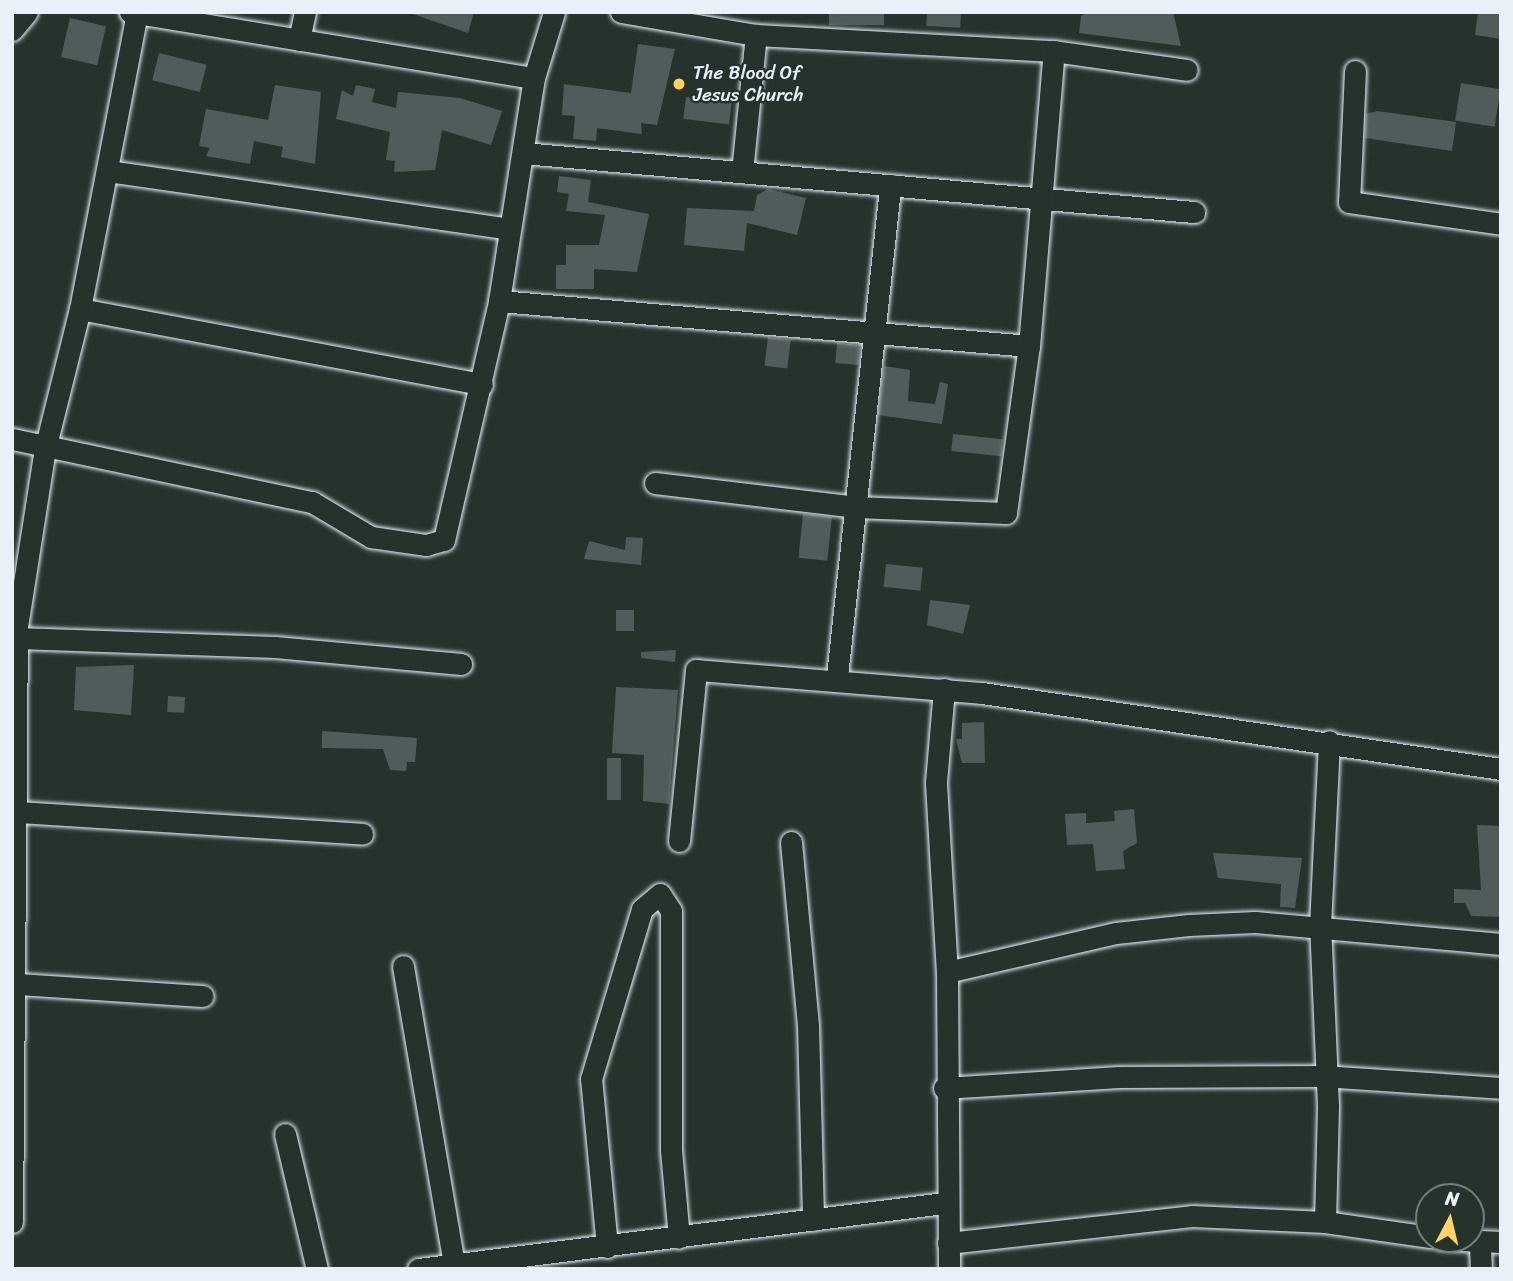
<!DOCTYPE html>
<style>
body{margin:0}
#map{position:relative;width:1513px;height:1281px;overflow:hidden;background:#26332d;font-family:Sriracha,sans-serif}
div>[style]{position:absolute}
.building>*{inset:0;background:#505c59;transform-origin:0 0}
.roads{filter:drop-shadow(0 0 2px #e8f1f8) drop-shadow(0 0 2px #e8f1f8)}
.minor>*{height:21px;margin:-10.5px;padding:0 10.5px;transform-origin:10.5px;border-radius:10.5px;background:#26332d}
.dots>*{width:19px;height:19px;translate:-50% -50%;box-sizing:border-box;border:4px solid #26332d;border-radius:50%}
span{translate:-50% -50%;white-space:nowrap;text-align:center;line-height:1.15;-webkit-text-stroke:5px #26332d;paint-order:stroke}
.poi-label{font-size:19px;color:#e8f1f8}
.left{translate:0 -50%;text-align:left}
.frame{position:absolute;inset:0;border:14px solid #e8f1f8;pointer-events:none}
.north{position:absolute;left:1415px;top:1183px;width:70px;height:70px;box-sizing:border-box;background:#26332d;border:2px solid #747f7e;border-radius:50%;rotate:7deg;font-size:19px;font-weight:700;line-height:28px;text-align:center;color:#e8f1f8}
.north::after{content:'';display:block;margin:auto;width:24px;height:32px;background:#ffd166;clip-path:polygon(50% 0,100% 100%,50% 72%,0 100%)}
</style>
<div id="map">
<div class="building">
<i style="clip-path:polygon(407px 12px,474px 12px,468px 33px)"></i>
<i style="left:829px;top:12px;width:55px;height:13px"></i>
<i style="left:927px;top:12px;width:34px;height:14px;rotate:3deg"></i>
<i style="clip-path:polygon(1088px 12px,1173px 12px,1181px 46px,1079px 33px,1081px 16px)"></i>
<i style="clip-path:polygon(1478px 12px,1501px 12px,1501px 39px,1475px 35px)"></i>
<i style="left:70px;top:18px;width:37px;height:40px;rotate:13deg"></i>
<i style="clip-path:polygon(638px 44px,675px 49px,657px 125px,641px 123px,642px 134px,597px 128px,596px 141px,573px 139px,575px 116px,562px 115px,564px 84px,631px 93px)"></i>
<i style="left:159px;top:53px;width:49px;height:28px;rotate:14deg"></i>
<i style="left:1461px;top:83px;width:40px;height:38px;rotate:9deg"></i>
<i style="clip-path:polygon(275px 85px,321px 92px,315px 164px,281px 157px,283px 147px,254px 141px,250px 164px,206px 156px,210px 148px,199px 146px,206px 109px,268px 120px)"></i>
<i style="clip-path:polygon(356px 85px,375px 89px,372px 102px,396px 108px,398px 92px,460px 98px,502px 111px,491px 145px,442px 130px,435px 170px,394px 172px,395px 161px,386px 160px,390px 132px,336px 119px,342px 90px,353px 96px)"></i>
<i style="left:686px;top:97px;width:46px;height:22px;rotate:7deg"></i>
<i style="clip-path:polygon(1377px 111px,1456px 122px,1452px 151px,1365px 138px,1366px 114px)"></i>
<i style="clip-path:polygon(559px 176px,591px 180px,588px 202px,649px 214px,637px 272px,594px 269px,594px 289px,556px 289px,556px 265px,566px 265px,566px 245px,599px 245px,605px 215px,566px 211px,569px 194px,557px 192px)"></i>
<i style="clip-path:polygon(768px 189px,806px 198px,797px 235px,747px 223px,744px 251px,684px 245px,687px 208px,754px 211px,757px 195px)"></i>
<i style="left:768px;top:337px;width:23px;height:29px;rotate:7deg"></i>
<i style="left:837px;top:343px;width:23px;height:20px;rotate:5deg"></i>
<i style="clip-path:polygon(884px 366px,910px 370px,908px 401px,935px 404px,940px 382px,948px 384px,942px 424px,878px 415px)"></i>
<i style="left:953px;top:434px;width:50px;height:17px;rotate:6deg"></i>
<i style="left:803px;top:514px;width:29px;height:44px;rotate:6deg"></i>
<i style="clip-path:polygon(626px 537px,643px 538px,641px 565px,584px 559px,589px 541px,625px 550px)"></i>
<i style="left:886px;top:564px;width:37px;height:23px;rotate:6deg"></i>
<i style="clip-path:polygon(930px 600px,970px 605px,963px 634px,927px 625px)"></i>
<i style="left:616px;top:610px;width:18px;height:21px"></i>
<i style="clip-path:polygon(676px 650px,675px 662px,641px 658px,641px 652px)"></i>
<i style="clip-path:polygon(134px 665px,131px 715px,74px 710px,76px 667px)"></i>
<i style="clip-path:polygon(616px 687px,678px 690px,669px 804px,643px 801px,644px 755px,612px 753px)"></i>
<i style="left:168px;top:696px;width:17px;height:16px;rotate:3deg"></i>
<i style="clip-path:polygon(984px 722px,985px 763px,962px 763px,956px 739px,962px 739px,962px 723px)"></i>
<i style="clip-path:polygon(322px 731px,417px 738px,415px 762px,407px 762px,406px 771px,390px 770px,383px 749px,322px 748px)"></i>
<i style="left:607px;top:758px;width:14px;height:42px"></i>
<i style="clip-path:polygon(1134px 809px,1137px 843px,1123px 851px,1125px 869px,1096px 871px,1093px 844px,1067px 845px,1065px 814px,1086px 813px,1086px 823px,1115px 821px,1114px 811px)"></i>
<i style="clip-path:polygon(1477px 825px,1501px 826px,1501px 917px,1471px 916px,1465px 903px,1454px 903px,1454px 889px,1481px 890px)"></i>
<i style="clip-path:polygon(1213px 853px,1302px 858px,1295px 908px,1280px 907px,1281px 884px,1218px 878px)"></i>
</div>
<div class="roads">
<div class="minor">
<i style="left:130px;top:12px;width:409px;rotate:9.3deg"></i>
<i style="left:621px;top:12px;width:137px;rotate:9.7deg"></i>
<i style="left:756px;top:35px;width:298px;rotate:3.1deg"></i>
<i style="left:1054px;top:51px;width:134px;rotate:8.1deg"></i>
<i style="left:12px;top:30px;width:23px;rotate:-50deg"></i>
<i style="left:299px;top:40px;width:29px;rotate:-78deg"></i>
<i style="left:1355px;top:71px;width:131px;rotate:92.6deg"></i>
<i style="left:1349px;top:202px;width:154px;rotate:8.2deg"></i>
<i style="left:523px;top:153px;width:674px;rotate:5.03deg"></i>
<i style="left:108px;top:171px;width:406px;rotate:8.2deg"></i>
<i style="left:742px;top:172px;width:138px;rotate:-84.2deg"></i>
<i style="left:499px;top:301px;width:532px;rotate:4.85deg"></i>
<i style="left:80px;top:309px;width:409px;rotate:10.6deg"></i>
<i style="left:12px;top:439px;width:307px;rotate:11.9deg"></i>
<i style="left:312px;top:502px;width:69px;rotate:30.7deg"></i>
<i style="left:371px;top:537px;width:56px;rotate:8.3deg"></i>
<i style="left:426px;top:545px;width:19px;rotate:-16deg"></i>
<i style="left:444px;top:540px;width:245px;rotate:-77deg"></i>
<i style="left:499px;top:301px;width:226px;rotate:-81.1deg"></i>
<i style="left:534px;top:78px;width:69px;rotate:-73.1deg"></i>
<i style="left:655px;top:483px;width:201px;rotate:6.8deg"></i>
<i style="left:855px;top:507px;width:151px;rotate:2.3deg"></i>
<i style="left:1006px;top:513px;width:169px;rotate:-82.2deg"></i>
<i style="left:1029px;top:346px;width:296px;rotate:-85.2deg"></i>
<i style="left:17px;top:638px;width:258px;rotate:2deg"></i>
<i style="left:275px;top:647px;width:187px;rotate:5.2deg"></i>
<i style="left:837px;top:676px;width:494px;rotate:-83.8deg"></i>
<i style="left:944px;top:689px;width:94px;rotate:94.9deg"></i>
<i style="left:936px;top:783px;width:189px;rotate:86.7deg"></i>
<i style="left:947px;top:972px;width:297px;rotate:89.6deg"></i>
<i style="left:17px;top:812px;width:346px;rotate:3.6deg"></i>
<i style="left:679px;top:841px;width:172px;rotate:-84.3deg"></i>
<i style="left:696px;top:670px;width:287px;rotate:4.6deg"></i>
<i style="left:982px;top:693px;width:525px;rotate:8.33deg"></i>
<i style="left:791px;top:842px;width:184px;rotate:84.7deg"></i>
<i style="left:808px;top:1025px;width:195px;rotate:88.5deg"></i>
<i style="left:403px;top:966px;width:303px;rotate:80.3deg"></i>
<i style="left:947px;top:972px;width:173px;rotate:-13deg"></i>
<i style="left:1116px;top:933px;width:73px;rotate:-6.3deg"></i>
<i style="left:1189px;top:925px;width:66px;rotate:-2.6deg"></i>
<i style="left:1255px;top:922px;width:247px;rotate:5.1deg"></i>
<i style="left:17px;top:984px;width:186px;rotate:3.7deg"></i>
<i style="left:944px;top:1088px;width:175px;rotate:-3.6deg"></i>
<i style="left:1119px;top:1077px;width:203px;rotate:-0.3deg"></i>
<i style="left:1322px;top:1076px;width:179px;rotate:3.8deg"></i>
<i style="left:285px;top:1134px;width:139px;rotate:76.7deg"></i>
<i style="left:12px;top:1222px;width:595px;rotate:-89.52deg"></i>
<i style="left:17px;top:627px;width:180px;rotate:-81.1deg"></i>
<i style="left:45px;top:449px;width:144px;rotate:-76deg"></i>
<i style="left:80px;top:309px;width:300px;rotate:-79.1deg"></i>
<i style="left:1325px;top:1222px;width:116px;rotate:-88.5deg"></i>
<i style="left:1328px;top:1106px;width:180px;rotate:-92.5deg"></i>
<i style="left:1320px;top:926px;width:185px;rotate:-87.2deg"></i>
<i style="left:1440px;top:1239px;width:61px;rotate:2.8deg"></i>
<i style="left:948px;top:1243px;width:245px;rotate:-6.3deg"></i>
<i style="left:1192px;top:1216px;width:133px;rotate:2.6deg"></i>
<i style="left:1325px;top:1222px;width:105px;rotate:8.2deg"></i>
<i style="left:1480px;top:1244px;width:25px;rotate:88deg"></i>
<i style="left:607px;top:1247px;width:169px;rotate:-95.4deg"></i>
<i style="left:591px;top:1079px;width:177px;rotate:-73.3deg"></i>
<i style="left:642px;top:909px;width:23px;rotate:-40deg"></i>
<i style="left:660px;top:894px;width:20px;rotate:57deg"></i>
<i style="left:671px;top:911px;width:239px;rotate:90deg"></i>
<i style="left:671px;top:1150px;width:88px;rotate:84.8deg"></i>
<i style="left:418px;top:1269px;width:530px;rotate:-7.15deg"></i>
</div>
</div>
<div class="dots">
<i style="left:679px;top:84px;background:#ffd166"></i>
</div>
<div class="poi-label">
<span class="left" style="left:693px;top:84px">The Blood Of<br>Jesus Church</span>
</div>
<div class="frame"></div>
<div class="north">N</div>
</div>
